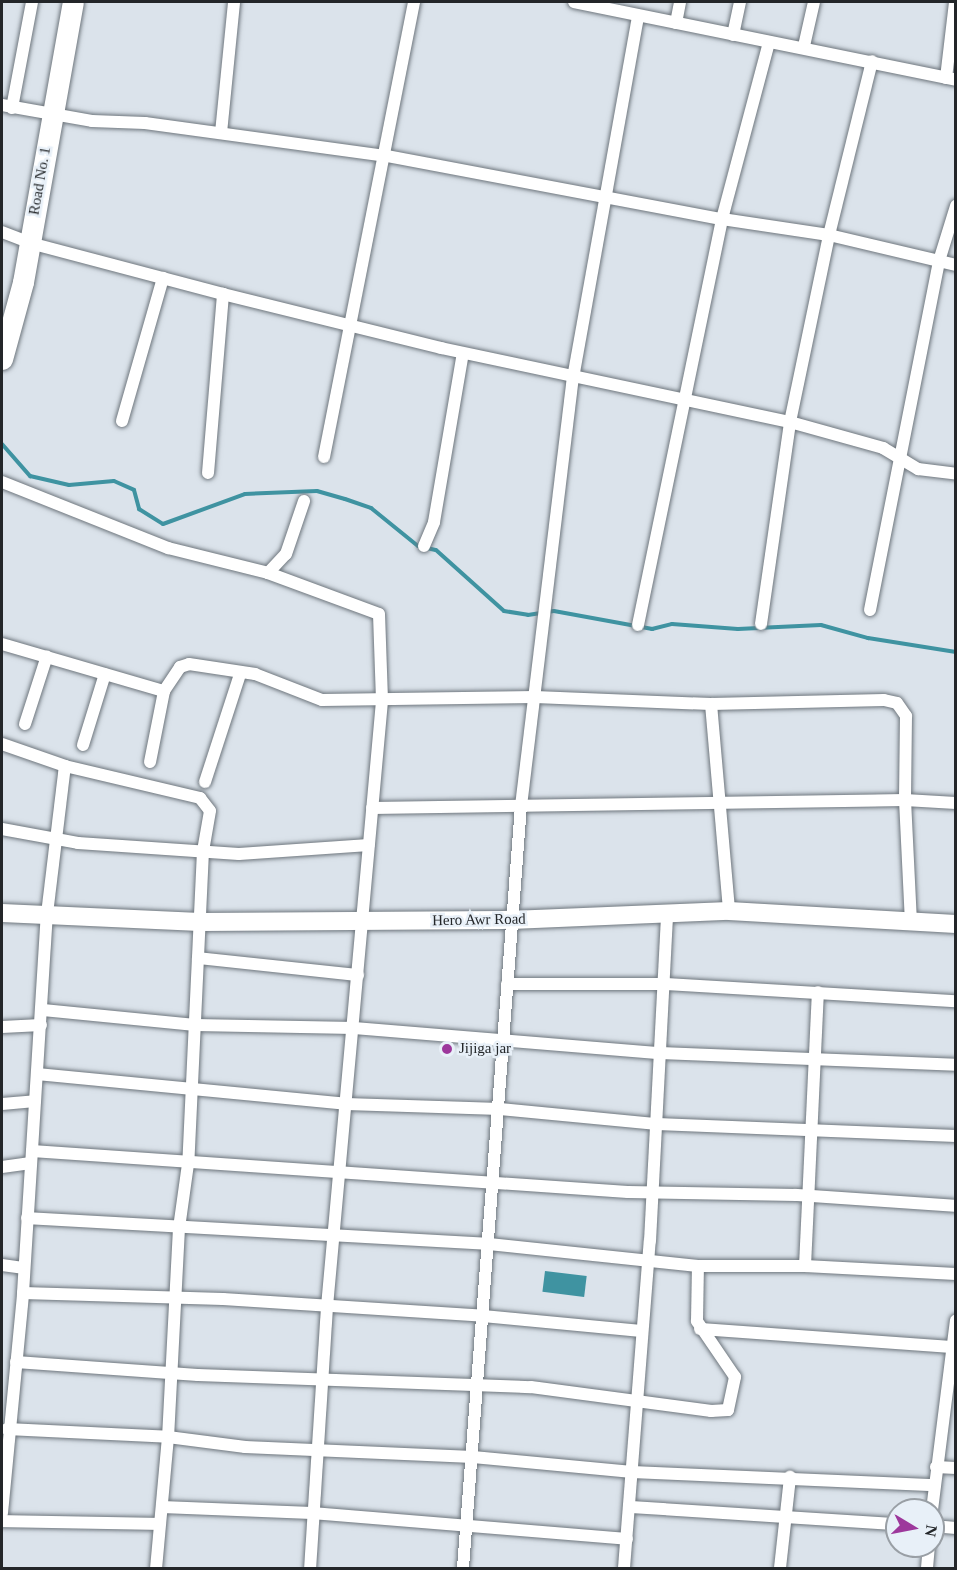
<!DOCTYPE html>
<style>
body{margin:0}
#map{position:relative;width:957px;height:1570px;overflow:hidden;background:#dbe3eb;font-family:"Times New Roman",serif}
div>[style]{position:absolute}
.water>*{inset:0;background:#3f93a1;transform-origin:0 0}
.stream>*{height:4px;margin:-2px;padding:0 2px;transform-origin:2px;border-radius:2px;background:#3f93a1}
.roads{filter:drop-shadow(0 0 2px #6e767d) drop-shadow(0 0 2px #6e767d)}
.minor>*{height:12px;margin:-6px;padding:0 6px;transform-origin:6px;border-radius:6px;background:#fff}
.secondary>*{height:18px;margin:-9px;padding:0 9px;transform-origin:9px;border-radius:9px;background:#fff}
.trunk>*{height:21px;margin:-10.5px;padding:0 10.5px;transform-origin:10.5px;border-radius:10.5px;background:#fff}
.dots>*{width:16px;height:16px;translate:-50% -50%;box-sizing:border-box;border:3px solid #e8f0f8;border-radius:50%}
span{translate:-50% -50%;white-space:nowrap;text-align:center;line-height:1.15;-webkit-text-stroke:5px #e8f0f8;paint-order:stroke}
.street-label{font-size:15px;color:#232629}
.poi-label{font-size:15px;color:#232629}
.left{translate:0 -50%;text-align:left}
.frame{position:absolute;inset:0;border:3px solid #232629;pointer-events:none}
.north{position:absolute;left:885px;top:1498px;width:60px;height:60px;box-sizing:border-box;background:#e8f0f8;border:2px solid #999fa5;border-radius:50%;rotate:100deg;font-size:16px;font-weight:700;line-height:24px;text-align:center;color:#232629}
.north::after{content:'';display:block;margin:auto;width:21px;height:27px;background:#9d389c;clip-path:polygon(50% 0,100% 100%,50% 72%,0 100%)}
</style>
<div id="map">
<div class="water">
<i style="left:545px;top:1271px;width:42px;height:21px;rotate:7deg"></i>
</div>
<div class="stream">
<i style="left:2px;top:444px;width:43px;rotate:48.8deg"></i>
<i style="left:30px;top:476px;width:40px;rotate:13deg"></i>
<i style="left:69px;top:485px;width:45px;rotate:-5.1deg"></i>
<i style="left:114px;top:481px;width:22px;rotate:24deg"></i>
<i style="left:134px;top:490px;width:20px;rotate:75deg"></i>
<i style="left:139px;top:509px;width:28px;rotate:32deg"></i>
<i style="left:163px;top:524px;width:87px;rotate:-20.1deg"></i>
<i style="left:245px;top:494px;width:72px;rotate:-2.4deg"></i>
<i style="left:317px;top:491px;width:29px;rotate:16deg"></i>
<i style="left:345px;top:499px;width:28px;rotate:19deg"></i>
<i style="left:371px;top:508px;width:60px;rotate:39deg"></i>
<i style="left:418px;top:546px;width:18px;rotate:13deg"></i>
<i style="left:436px;top:550px;width:91px;rotate:41.9deg"></i>
<i style="left:504px;top:611px;width:24px;rotate:9deg"></i>
<i style="left:528px;top:615px;width:26px;rotate:-9deg"></i>
<i style="left:554px;top:611px;width:100px;rotate:10.4deg"></i>
<i style="left:652px;top:629px;width:21px;rotate:-14deg"></i>
<i style="left:672px;top:624px;width:66px;rotate:4.3deg"></i>
<i style="left:738px;top:629px;width:83px;rotate:-2.8deg"></i>
<i style="left:821px;top:625px;width:49px;rotate:15.5deg"></i>
<i style="left:868px;top:638px;width:89px;rotate:9deg"></i>
</div>
<div class="roads">
<div class="minor">
<i style="left:574px;top:2px;width:390px;rotate:11.5deg"></i>
<i style="left:676px;top:23px;width:21px;rotate:-79deg"></i>
<i style="left:733px;top:35px;width:34px;rotate:-78deg"></i>
<i style="left:804px;top:46px;width:45px;rotate:-77.2deg"></i>
<i style="left:946px;top:78px;width:77px;rotate:-83.2deg"></i>
<i style="left:2px;top:105px;width:91px;rotate:10.1deg"></i>
<i style="left:92px;top:121px;width:53px;rotate:2.2deg"></i>
<i style="left:145px;top:123px;width:244px;rotate:7.8deg"></i>
<i style="left:387px;top:156px;width:341px;rotate:10.7deg"></i>
<i style="left:722px;top:219px;width:108px;rotate:8.5deg"></i>
<i style="left:829px;top:235px;width:130px;rotate:13.3deg"></i>
<i style="left:12px;top:108px;width:108px;rotate:-79.3deg"></i>
<i style="left:221px;top:133px;width:132px;rotate:-84.3deg"></i>
<i style="left:2px;top:232px;width:30px;rotate:21deg"></i>
<i style="left:30px;top:243px;width:200px;rotate:14.8deg"></i>
<i style="left:223px;top:294px;width:225px;rotate:13.9deg"></i>
<i style="left:441px;top:348px;width:357px;rotate:12deg"></i>
<i style="left:790px;top:422px;width:97px;rotate:15.6deg"></i>
<i style="left:883px;top:448px;width:41px;rotate:31deg"></i>
<i style="left:918px;top:469px;width:38px;rotate:7deg"></i>
<i style="left:122px;top:421px;width:149px;rotate:-74deg"></i>
<i style="left:324px;top:457px;width:464px;rotate:-78.8deg"></i>
<i style="left:208px;top:473px;width:180px;rotate:-85.2deg"></i>
<i style="left:2px;top:482px;width:179px;rotate:21.7deg"></i>
<i style="left:168px;top:548px;width:103px;rotate:14deg"></i>
<i style="left:268px;top:573px;width:26px;rotate:-47deg"></i>
<i style="left:286px;top:554px;width:56px;rotate:-71.2deg"></i>
<i style="left:424px;top:546px;width:26px;rotate:-67deg"></i>
<i style="left:434px;top:522px;width:171px;rotate:-80.3deg"></i>
<i style="left:268px;top:573px;width:118px;rotate:20.3deg"></i>
<i style="left:379px;top:614px;width:87px;rotate:88deg"></i>
<i style="left:382px;top:701px;width:608px;rotate:95.19deg"></i>
<i style="left:327px;top:1307px;width:262px;rotate:93.7deg"></i>
<i style="left:870px;top:610px;width:356px;rotate:-78.8deg"></i>
<i style="left:939px;top:261px;width:58px;rotate:-72.8deg"></i>
<i style="left:761px;top:624px;width:204px;rotate:-81.8deg"></i>
<i style="left:790px;top:422px;width:191px;rotate:-78.2deg"></i>
<i style="left:829px;top:235px;width:179px;rotate:-76.1deg"></i>
<i style="left:638px;top:625px;width:415px;rotate:-78.3deg"></i>
<i style="left:722px;top:219px;width:183px;rotate:-75.1deg"></i>
<i style="left:2px;top:644px;width:169px;rotate:16.2deg"></i>
<i style="left:711px;top:704px;width:208px;rotate:85deg"></i>
<i style="left:25px;top:724px;width:71px;rotate:-72.1deg"></i>
<i style="left:2px;top:744px;width:67px;rotate:19.2deg"></i>
<i style="left:65px;top:766px;width:139px;rotate:13.3deg"></i>
<i style="left:200px;top:798px;width:16px;rotate:52deg"></i>
<i style="left:210px;top:811px;width:41px;rotate:99.9deg"></i>
<i style="left:203px;top:851px;width:313px;rotate:92.7deg"></i>
<i style="left:188px;top:1164px;width:65px;rotate:98deg"></i>
<i style="left:179px;top:1228px;width:209px;rotate:93deg"></i>
<i style="left:168px;top:1437px;width:132px;rotate:95.2deg"></i>
<i style="left:83px;top:745px;width:74px;rotate:-72.8deg"></i>
<i style="left:150px;top:762px;width:72px;rotate:-78.8deg"></i>
<i style="left:164px;top:691px;width:29px;rotate:-56deg"></i>
<i style="left:180px;top:667px;width:9px;rotate:-18deg"></i>
<i style="left:189px;top:664px;width:67px;rotate:8.6deg"></i>
<i style="left:255px;top:674px;width:72px;rotate:21.2deg"></i>
<i style="left:322px;top:700px;width:213px;rotate:-0.8deg"></i>
<i style="left:535px;top:697px;width:176px;rotate:2.3deg"></i>
<i style="left:711px;top:704px;width:173px;rotate:-1.3deg"></i>
<i style="left:884px;top:700px;width:13px;rotate:13deg"></i>
<i style="left:897px;top:703px;width:16px;rotate:55deg"></i>
<i style="left:906px;top:716px;width:84px;rotate:90.7deg"></i>
<i style="left:905px;top:800px;width:121px;rotate:87.2deg"></i>
<i style="left:205px;top:782px;width:114px;rotate:-72deg"></i>
<i style="left:372px;top:808px;width:533px;rotate:-0.86deg"></i>
<i style="left:905px;top:800px;width:51px;rotate:3.4deg"></i>
<i style="left:2px;top:829px;width:77px;rotate:10.4deg"></i>
<i style="left:78px;top:843px;width:161px;rotate:3.9deg"></i>
<i style="left:239px;top:854px;width:130px;rotate:-4deg"></i>
<i style="left:198px;top:958px;width:161px;rotate:6.1deg"></i>
<i style="left:507px;top:984px;width:159px"></i>
<i style="left:666px;top:984px;width:290px;rotate:3.4deg"></i>
<i style="left:43px;top:1010px;width:153px;rotate:5.6deg"></i>
<i style="left:195px;top:1025px;width:159px;rotate:1.1deg"></i>
<i style="left:354px;top:1028px;width:307px;rotate:4.7deg"></i>
<i style="left:660px;top:1053px;width:296px;rotate:2.3deg"></i>
<i style="left:2px;top:1027px;width:39px;rotate:-3deg"></i>
<i style="left:37px;top:1074px;width:310px;rotate:5.5deg"></i>
<i style="left:346px;top:1104px;width:154px;rotate:1.9deg"></i>
<i style="left:500px;top:1109px;width:158px;rotate:5.5deg"></i>
<i style="left:657px;top:1124px;width:299px;rotate:2.3deg"></i>
<i style="left:2px;top:1104px;width:33px;rotate:-5deg"></i>
<i style="left:32px;top:1151px;width:597px;rotate:3.94deg"></i>
<i style="left:628px;top:1192px;width:168px;rotate:1deg"></i>
<i style="left:796px;top:1195px;width:160px;rotate:3.9deg"></i>
<i style="left:2px;top:1167px;width:29px;rotate:-8deg"></i>
<i style="left:27px;top:1218px;width:463px;rotate:3.2deg"></i>
<i style="left:489px;top:1244px;width:210px;rotate:6deg"></i>
<i style="left:698px;top:1266px;width:107px"></i>
<i style="left:805px;top:1266px;width:151px;rotate:3deg"></i>
<i style="left:2px;top:1265px;width:21px;rotate:8deg"></i>
<i style="left:805px;top:1266px;width:274px;rotate:-87.3deg"></i>
<i style="left:23px;top:1293px;width:200px;rotate:1.7deg"></i>
<i style="left:223px;top:1299px;width:261px;rotate:3.7deg"></i>
<i style="left:483px;top:1316px;width:159px;rotate:5.4deg"></i>
<i style="left:700px;top:1329px;width:253px;rotate:4.1deg"></i>
<i style="left:16px;top:1362px;width:182px;rotate:4.1deg"></i>
<i style="left:198px;top:1375px;width:333px;rotate:2.1deg"></i>
<i style="left:531px;top:1387px;width:182px;rotate:7.6deg"></i>
<i style="left:711px;top:1411px;width:17px;rotate:-3deg"></i>
<i style="left:728px;top:1410px;width:34px;rotate:-78deg"></i>
<i style="left:735px;top:1377px;width:68px;rotate:-124.2deg"></i>
<i style="left:697px;top:1321px;width:55px;rotate:-89deg"></i>
<i style="left:7px;top:1429px;width:161px;rotate:2.8deg"></i>
<i style="left:168px;top:1437px;width:78px;rotate:7.4deg"></i>
<i style="left:245px;top:1447px;width:228px;rotate:2.5deg"></i>
<i style="left:473px;top:1457px;width:160px;rotate:5.4deg"></i>
<i style="left:632px;top:1472px;width:303px;rotate:2.5deg"></i>
<i style="left:936px;top:1467px;width:20px;rotate:3deg"></i>
<i style="left:162px;top:1507px;width:150px;rotate:2.3deg"></i>
<i style="left:312px;top:1513px;width:316px;rotate:4.7deg"></i>
<i style="left:631px;top:1507px;width:267px;rotate:3.7deg"></i>
<i style="left:932px;top:1510px;width:191px;rotate:-82.8deg"></i>
<i style="left:2px;top:1513px;width:221px;rotate:-84.5deg"></i>
<i style="left:23px;top:1293px;width:380px;rotate:-86.4deg"></i>
<i style="left:47px;top:914px;width:149px;rotate:-83.1deg"></i>
<i style="left:2px;top:1521px;width:155px;rotate:1.1deg"></i>
<i style="left:933px;top:1526px;width:23px;rotate:5deg"></i>
<i style="left:463px;top:1568px;width:764px;rotate:-85.65deg"></i>
<i style="left:521px;top:806px;width:431px;rotate:-83.1deg"></i>
<i style="left:573px;top:378px;width:368px;rotate:-79.8deg"></i>
<i style="left:624px;top:1568px;width:328px;rotate:-85.5deg"></i>
<i style="left:650px;top:1241px;width:328px;rotate:-87deg"></i>
<i style="left:780px;top:1568px;width:92px;rotate:-83.7deg"></i>
<i style="left:927px;top:1568px;width:22px;rotate:-85deg"></i>
</div>
<div class="secondary">
<i style="left:2px;top:913px;width:198px;rotate:2.6deg"></i>
<i style="left:200px;top:922px;width:311px;rotate:-0.4deg"></i>
<i style="left:511px;top:920px;width:218px;rotate:-2.4deg"></i>
<i style="left:729px;top:911px;width:227px;rotate:3.3deg"></i>
</div>
<div class="trunk">
<i style="left:2px;top:359px;width:80px;rotate:-74.7deg"></i>
<i style="left:23px;top:282px;width:284px;rotate:-79.9deg"></i>
</div>
</div>
<div class="dots">
<i style="left:447px;top:1049px;background:#9d389c"></i>
</div>
<div class="street-label">
<span style="left:40px;top:181px;rotate:-80deg">Road No. 1</span>
<span style="left:479px;top:920px;rotate:-1deg">Hero Awr Road</span>
</div>
<div class="poi-label">
<span class="left" style="left:459px;top:1049px">Jijiga jar</span>
</div>
<div class="frame"></div>
<div class="north">N</div>
</div>
